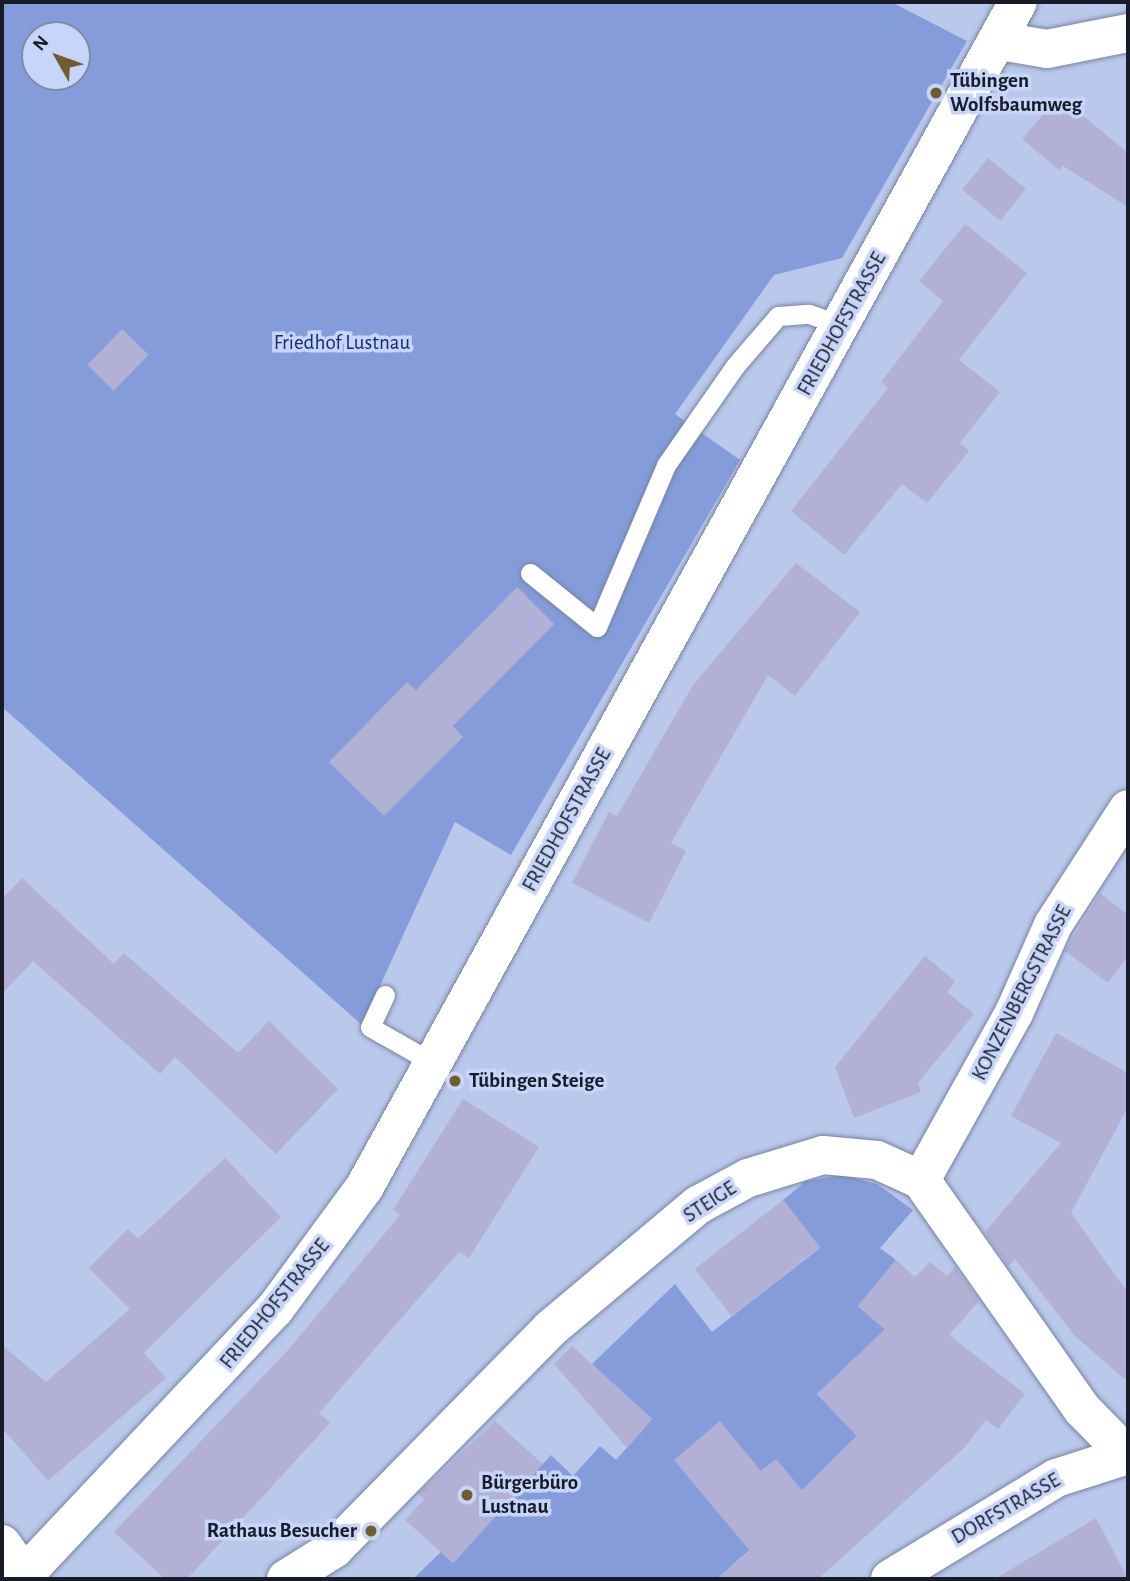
<!DOCTYPE html>
<meta charset="utf-8">
<style>
body{margin:0}
#map{position:relative;width:1130px;height:1581px;overflow:hidden;background:#b9c8eb;font-family:"Alegreya Sans",sans-serif}
div>[style]{position:absolute}
.green>*{inset:0;background:#849dda}
.building>*{inset:0;background:#b2b1d5;transform-origin:0 0}
.roads{filter:drop-shadow(0 0 2px #7684a4) drop-shadow(0 0 2px #7684a4)}
.service>*{height:19px;margin:-9.5px;padding:0 9.5px;transform-origin:9.5px;border-radius:9.5px;background:#fff}
.minor>*{height:38px;margin:-19px;padding:0 19px;transform-origin:19px;border-radius:19px;background:#fff}
.dots>*{width:19px;height:19px;translate:-50% -50%;box-sizing:border-box;border:4px solid #c6d5f8;border-radius:50%}
span{translate:-50% -50%;white-space:nowrap;text-align:center;line-height:1.15;-webkit-text-stroke:7px #c6d5f8;paint-order:stroke}
.poi-label{font-size:21px;color:#171c28;font-weight:700}
.left{translate:0 -50%;text-align:left}
.right{translate:-100% -50%;text-align:right}
.street-label{font-size:21px;color:#171c28}
.park-label{font-size:21px;color:#152b79}
.frame{position:absolute;inset:0;border:4px solid #171c28;pointer-events:none}
.north{position:absolute;left:21px;top:21px;width:70px;height:70px;box-sizing:border-box;background:#c6d5f8;border:2px solid #808ba5;border-radius:50%;rotate:310deg;font-size:19px;font-weight:700;line-height:28px;text-align:center;color:#171c28}
.north::after{content:'';display:block;margin:auto;width:24px;height:32px;background:#715d2c;clip-path:polygon(50% 0,100% 100%,50% 72%,0 100%)}
</style>
<div id="map">
<div class="green">
<i style="clip-path:polygon(evenodd,2px 2px,891px 2px,967px 41px,842px 258px,774px 275px,675px 414px,740px 460px,511px 855px,455px 822px,362px 1025px,2px 707px,2px 2px,35px 35px,77px 35px,77px 77px,35px 77px,35px 35px)"></i>
<i style="clip-path:polygon(842px 1175px,877px 1184px,913px 1210px,880px 1248px,896px 1260px,858px 1306px,925px 1364px,896px 1402px,854px 1359px,817px 1394px,857px 1436px,810px 1482px,811px 1498px,730px 1567px,727px 1579px,413px 1579px,441px 1552px,453px 1563px,551px 1455px,573px 1476px,600px 1446px,616px 1460px,652px 1419px,592px 1364px,675px 1284px,712px 1332px,820px 1248px,783px 1200px,806px 1181px)"></i>
</div>
<div class="building">
<i style="clip-path:polygon(1059px 96px,1128px 153px,1128px 207px,1063px 166px,1059px 170px,1022px 139px)"></i>
<i style="left:988px;top:158px;width:49px;height:41px;rotate:39deg"></i>
<i style="clip-path:polygon(965px 224px,1027px 273px,959px 360px,1000px 392px,960px 443px,969px 451px,927px 503px,902px 484px,844px 555px,791px 511px,888px 388px,881px 382px,943px 301px,919px 281px)"></i>
<i style="left:122px;top:329px;width:37px;height:50px;rotate:44deg"></i>
<i style="clip-path:polygon(796px 563px,860px 612px,795px 696px,768px 675px,671px 843px,686px 851px,649px 923px,572px 883px,609px 812px,617px 816px,693px 685px)"></i>
<i style="clip-path:polygon(517px 587px,554px 624px,453px 726px,463px 737px,384px 816px,329px 762px,407px 682px,416px 690px)"></i>
<i style="clip-path:polygon(22px 878px,114px 964px,124px 953px,238px 1053px,269px 1021px,338px 1089px,276px 1154px,175px 1057px,160px 1074px,33px 961px,2px 994px,2px 899px)"></i>
<i style="clip-path:polygon(1100px 893px,1128px 915px,1128px 956px,1108px 983px,1065px 951px)"></i>
<i style="clip-path:polygon(925px 956px,955px 981px,947px 992px,974px 1014px,918px 1083px,921px 1092px,854px 1118px,835px 1067px)"></i>
<i style="clip-path:polygon(1056px 1033px,1128px 1073px,1128px 1107px,1071px 1213px,1128px 1293px,1128px 1382px,1075px 1336px,1015px 1259px,1008px 1266px,985px 1232px,1061px 1143px,1011px 1116px)"></i>
<i style="clip-path:polygon(463px 1099px,539px 1147px,469px 1258px,459px 1252px,319px 1413px,330px 1423px,187px 1579px,165px 1579px,114px 1532px,289px 1349px,400px 1215px,393px 1210px)"></i>
<i style="clip-path:polygon(225px 1158px,281px 1217px,144px 1353px,166px 1378px,48px 1481px,2px 1428px,2px 1345px,46px 1382px,130px 1309px,89px 1268px,128px 1229px,138px 1239px)"></i>
<i style="left:783px;top:1200px;width:60px;height:112px;rotate:52deg"></i>
<i style="clip-path:polygon(896px 1260px,915px 1277px,930px 1262px,947px 1276px,955px 1267px,979px 1301px,949px 1335px,1025px 1394px,998px 1429px,986px 1420px,964px 1448px,818px 1579px,716px 1579px,750px 1551px,674px 1460px,720px 1421px,761px 1471px,776px 1459px,802px 1490px,857px 1436px,817px 1394px,885px 1329px,858px 1306px)"></i>
<i style="clip-path:polygon(572px 1346px,652px 1419px,627px 1448px,554px 1364px)"></i>
<i style="clip-path:polygon(495px 1421px,543px 1464px,453px 1563px,405px 1520px,424px 1499px,418px 1494px)"></i>
<i style="clip-path:polygon(1096px 1518px,1128px 1579px,995px 1579px)"></i>
</div>
<div class="roads">
<div class="service">
<i style="left:530px;top:573px;width:86px;rotate:38.9deg"></i>
<i style="left:597px;top:627px;width:176px;rotate:-66.9deg"></i>
<i style="left:666px;top:465px;width:121px;rotate:-55.1deg"></i>
<i style="left:735px;top:366px;width:66px;rotate:-49.3deg"></i>
<i style="left:778px;top:316px;width:31px;rotate:-4deg"></i>
<i style="left:809px;top:314px;width:34px;rotate:19deg"></i>
<i style="left:385px;top:995px;width:35px;rotate:115deg"></i>
<i style="left:370px;top:1027px;width:75px;rotate:29.6deg"></i>
</div>
<div class="minor">
<i style="left:1000px;top:41px;width:48px;rotate:9.7deg"></i>
<i style="left:1047px;top:49px;width:83px;rotate:-11.2deg"></i>
<i style="left:921px;top:1180px;width:191px;rotate:-60.9deg"></i>
<i style="left:1014px;top:1013px;width:96px;rotate:-66.1deg"></i>
<i style="left:1053px;top:925px;width:138px;rotate:-57.1deg"></i>
<i style="left:2px;top:1544px;width:43px;rotate:54.5deg"></i>
<i style="left:26px;top:1573px;width:363px;rotate:-46.7deg"></i>
<i style="left:275px;top:1309px;width:150px;rotate:-53.7deg"></i>
<i style="left:364px;top:1188px;width:1354px;rotate:-61.13deg"></i>
<i style="left:286px;top:1579px;width:57px;rotate:-32deg"></i>
<i style="left:334px;top:1549px;width:308px;rotate:-45.5deg"></i>
<i style="left:550px;top:1329px;width:193px;rotate:-40deg"></i>
<i style="left:698px;top:1205px;width:57px;rotate:-28.4deg"></i>
<i style="left:748px;top:1178px;width:78px;rotate:-17deg"></i>
<i style="left:823px;top:1155px;width:54px;rotate:5.3deg"></i>
<i style="left:877px;top:1160px;width:48px;rotate:24.4deg"></i>
<i style="left:921px;top:1180px;width:280px;rotate:54.9deg"></i>
<i style="left:1082px;top:1409px;width:63px;rotate:45.6deg"></i>
<i style="left:890px;top:1579px;width:194px;rotate:-31.3deg"></i>
<i style="left:1056px;top:1478px;width:76px;rotate:-17.7deg"></i>
</div>
</div>
<div class="dots">
<i style="left:936px;top:93px;background:#715d2c"></i>
<i style="left:455px;top:1081px;background:#715d2c"></i>
<i style="left:467px;top:1495px;background:#715d2c"></i>
<i style="left:371px;top:1531px;background:#715d2c"></i>
</div>
<div class="poi-label">
<span class="left" style="left:950px;top:93px">Tübingen<br>Wolfsbaumweg</span>
<span class="left" style="left:469px;top:1081px">Tübingen Steige</span>
<span class="left" style="left:481px;top:1495px">Bürgerbüro<br>Lustnau</span>
<span class="right" style="left:357px;top:1531px">Rathaus Besucher</span>
</div>
<div class="street-label">
<span style="left:842px;top:324px;rotate:-61deg">FRIEDHOFSTRASSE</span>
<span style="left:567px;top:820px;rotate:-61deg">FRIEDHOFSTRASSE</span>
<span style="left:1022px;top:993px;rotate:-63deg">KONZENBERGSTRASSE</span>
<span style="left:710px;top:1202px;rotate:-33deg">STEIGE</span>
<span style="left:275px;top:1304px;rotate:-51deg">FRIEDHOFSTRASSE</span>
<span style="left:1006px;top:1509px;rotate:-30deg">DORFSTRASSE</span>
</div>
<div class="park-label">
<span style="left:342px;top:343px">Friedhof Lustnau</span>
</div>
<div class="frame"></div>
<div class="north">N</div>
</div>
